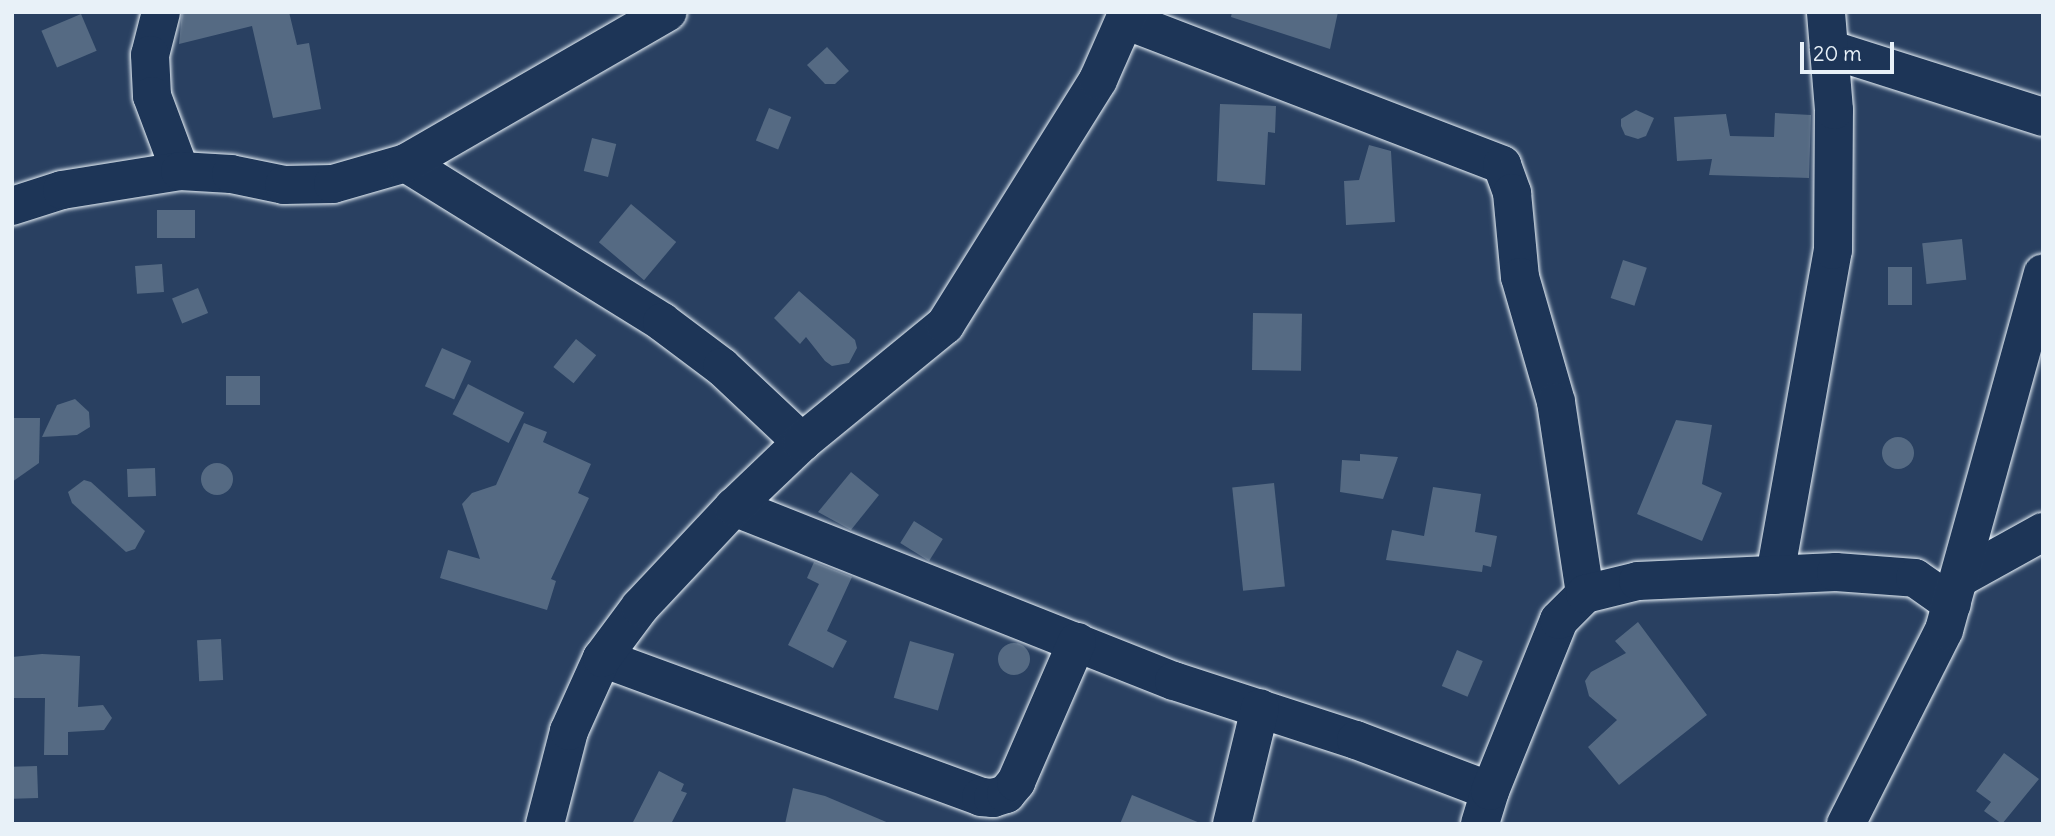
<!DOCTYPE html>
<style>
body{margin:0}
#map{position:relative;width:2055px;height:836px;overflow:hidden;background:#294061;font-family:Delius,sans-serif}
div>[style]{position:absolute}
.building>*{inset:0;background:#556a83;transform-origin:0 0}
.round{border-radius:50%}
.roads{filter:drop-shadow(0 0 2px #e8f1f8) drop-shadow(0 0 2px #e8f1f8)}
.minor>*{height:38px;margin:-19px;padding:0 19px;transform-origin:19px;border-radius:19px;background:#1d3557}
span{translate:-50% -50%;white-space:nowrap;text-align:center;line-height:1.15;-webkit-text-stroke:7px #1d3557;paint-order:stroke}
.frame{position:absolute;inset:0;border:14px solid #e8f1f8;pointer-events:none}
.scale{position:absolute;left:1800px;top:42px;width:94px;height:32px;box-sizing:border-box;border:4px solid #e8f1f8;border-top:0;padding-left:9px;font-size:21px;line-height:24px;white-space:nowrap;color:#e8f1f8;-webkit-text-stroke:5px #1d3557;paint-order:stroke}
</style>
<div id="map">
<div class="building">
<i style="clip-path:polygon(182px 12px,289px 12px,297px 45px,309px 43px,321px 109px,273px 118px,252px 26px,179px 44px)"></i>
<i style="clip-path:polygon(1232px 12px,1338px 12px,1330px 49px,1231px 17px)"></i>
<i style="left:81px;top:14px;width:40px;height:43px;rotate:67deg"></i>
<i style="clip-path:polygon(827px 47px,849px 71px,835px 84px,825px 84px,807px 65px)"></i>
<i style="clip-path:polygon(1220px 104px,1276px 106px,1275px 133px,1268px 132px,1265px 185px,1217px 181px)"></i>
<i style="left:769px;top:108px;width:24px;height:35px;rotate:22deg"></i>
<i style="clip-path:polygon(1636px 110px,1654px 118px,1646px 136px,1638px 139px,1625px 135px,1621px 126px,1621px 119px)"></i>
<i style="clip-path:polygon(1775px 113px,1811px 115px,1809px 178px,1709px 175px,1712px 159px,1677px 161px,1674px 117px,1726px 114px,1730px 136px,1774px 137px)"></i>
<i style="left:592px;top:138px;width:25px;height:34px;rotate:14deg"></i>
<i style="clip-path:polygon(1369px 145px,1391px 151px,1395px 222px,1346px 225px,1344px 181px,1359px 180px)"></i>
<i style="left:631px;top:204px;width:59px;height:50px;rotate:40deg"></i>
<i style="left:195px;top:210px;width:28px;height:38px;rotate:90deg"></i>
<i style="left:1962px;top:239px;width:41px;height:40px;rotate:84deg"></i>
<i style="left:1623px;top:260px;width:25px;height:40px;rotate:18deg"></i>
<i style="left:162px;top:264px;width:28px;height:27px;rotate:86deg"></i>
<i style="left:1888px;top:267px;width:24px;height:38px"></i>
<i style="left:198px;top:288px;width:27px;height:28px;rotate:68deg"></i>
<i style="clip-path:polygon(799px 291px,855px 340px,857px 348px,849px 363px,832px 366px,825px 361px,806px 337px,800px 344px,774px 318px)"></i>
<i style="left:1253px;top:313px;width:49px;height:57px;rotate:1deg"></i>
<i style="left:576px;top:339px;width:26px;height:36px;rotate:39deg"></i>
<i style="left:442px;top:348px;width:32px;height:42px;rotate:24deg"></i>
<i style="left:226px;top:376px;width:34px;height:29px"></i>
<i style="left:468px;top:384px;width:63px;height:34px;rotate:27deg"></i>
<i style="clip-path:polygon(75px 399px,89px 412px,90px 427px,77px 435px,42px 437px,57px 405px)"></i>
<i style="clip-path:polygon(12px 418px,40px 418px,39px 463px,12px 482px)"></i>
<i style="clip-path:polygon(1676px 420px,1712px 425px,1702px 484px,1722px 493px,1702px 541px,1637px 514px)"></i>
<i style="clip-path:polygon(524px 423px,547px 432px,543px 442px,591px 464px,578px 493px,589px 498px,551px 579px,556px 581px,547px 610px,440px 578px,448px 550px,480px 559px,462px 504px,472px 493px,496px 485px)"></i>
<i class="round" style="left:1882px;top:437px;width:32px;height:32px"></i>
<i style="clip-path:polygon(1360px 454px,1398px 457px,1383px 499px,1340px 492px,1342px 460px,1360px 461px)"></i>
<i class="round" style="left:201px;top:463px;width:32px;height:32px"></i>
<i style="left:155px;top:468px;width:28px;height:28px;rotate:88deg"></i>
<i style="clip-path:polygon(851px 472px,879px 495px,851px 530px,818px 512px)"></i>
<i style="clip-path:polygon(84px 480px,91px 482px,145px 531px,135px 549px,126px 552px,72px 503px,68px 492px)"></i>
<i style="left:1274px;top:483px;width:104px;height:42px;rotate:84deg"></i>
<i style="clip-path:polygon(1433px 487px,1481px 494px,1475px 532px,1497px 536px,1491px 567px,1483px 565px,1482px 572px,1386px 560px,1392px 530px,1424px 536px)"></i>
<i style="left:914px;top:521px;width:34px;height:26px;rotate:32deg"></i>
<i style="clip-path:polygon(814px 562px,852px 577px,827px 631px,847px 641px,833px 668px,788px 645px,819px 584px,807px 578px)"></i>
<i style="clip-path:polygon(1638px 622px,1707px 715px,1619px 785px,1588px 747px,1617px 720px,1589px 696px,1585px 681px,1591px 672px,1626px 653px,1615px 641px)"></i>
<i style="left:221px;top:639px;width:41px;height:24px;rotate:87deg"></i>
<i style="left:910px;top:641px;width:46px;height:59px;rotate:16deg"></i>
<i class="round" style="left:998px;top:643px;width:32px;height:32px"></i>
<i style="left:1457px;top:650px;width:28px;height:39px;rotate:23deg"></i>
<i style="clip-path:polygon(42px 654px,80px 656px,78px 707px,103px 705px,112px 718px,104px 730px,68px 732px,68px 755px,44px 755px,45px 698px,12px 698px,12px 657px)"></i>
<i style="clip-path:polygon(2004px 753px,2039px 779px,2002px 824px,1984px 811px,1991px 802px,1976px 791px)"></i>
<i style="left:37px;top:766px;width:32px;height:25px;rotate:88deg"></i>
<i style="clip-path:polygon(659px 771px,684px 784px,681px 791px,687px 793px,671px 824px,632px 824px)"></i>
<i style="clip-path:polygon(793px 788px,825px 796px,891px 824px,785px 824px)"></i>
<i style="clip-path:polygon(1132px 795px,1200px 823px,1200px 824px,1120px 824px)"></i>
</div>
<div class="roads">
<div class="minor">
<i style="left:161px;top:12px;width:44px;rotate:104.3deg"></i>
<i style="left:150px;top:55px;width:41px;rotate:87.2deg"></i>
<i style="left:152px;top:96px;width:80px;rotate:69.5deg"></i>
<i style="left:1125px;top:20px;width:404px;rotate:21deg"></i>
<i style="left:1502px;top:165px;width:30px;rotate:70deg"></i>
<i style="left:1512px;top:193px;width:84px;rotate:84.6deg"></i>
<i style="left:1520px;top:277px;width:130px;rotate:73.9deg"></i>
<i style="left:1556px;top:402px;width:194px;rotate:81.4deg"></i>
<i style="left:1829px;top:49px;width:225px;rotate:17.6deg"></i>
<i style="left:406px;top:163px;width:301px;rotate:31.8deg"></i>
<i style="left:662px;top:322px;width:75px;rotate:36.9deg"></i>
<i style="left:722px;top:367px;width:110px;rotate:43.2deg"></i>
<i style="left:12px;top:206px;width:52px;rotate:-17.7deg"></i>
<i style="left:62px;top:190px;width:120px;rotate:-9.1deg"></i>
<i style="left:180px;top:171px;width:51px;rotate:3.4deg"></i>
<i style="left:231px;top:174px;width:54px;rotate:11.7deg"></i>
<i style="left:284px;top:185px;width:49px;rotate:-1.2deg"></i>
<i style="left:333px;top:184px;width:76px;rotate:-16deg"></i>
<i style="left:406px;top:163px;width:302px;rotate:-30deg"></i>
<i style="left:734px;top:507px;width:473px;rotate:21.6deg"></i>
<i style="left:1174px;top:681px;width:191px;rotate:18deg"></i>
<i style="left:1356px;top:740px;width:143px;rotate:20.8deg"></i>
<i style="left:1490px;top:791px;width:34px;rotate:107deg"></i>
<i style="left:1775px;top:575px;width:330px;rotate:-79.9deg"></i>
<i style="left:1833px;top:250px;width:140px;rotate:-89.6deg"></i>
<i style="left:1834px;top:110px;width:98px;rotate:-94.7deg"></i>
<i style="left:1960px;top:578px;width:95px;rotate:-29deg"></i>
<i style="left:602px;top:658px;width:404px;rotate:20.1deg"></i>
<i style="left:981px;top:797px;width:12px;rotate:5deg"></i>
<i style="left:993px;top:798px;width:14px;rotate:-17deg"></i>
<i style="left:1006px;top:794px;width:16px;rotate:-50deg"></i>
<i style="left:1016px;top:782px;width:153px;rotate:-66.5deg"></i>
<i style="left:1490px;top:791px;width:184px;rotate:-68deg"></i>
<i style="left:1559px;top:620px;width:37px;rotate:-45deg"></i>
<i style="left:1585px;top:594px;width:55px;rotate:-13.8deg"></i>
<i style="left:1638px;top:581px;width:198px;rotate:-2.6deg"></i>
<i style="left:1836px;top:572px;width:79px;rotate:4.3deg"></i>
<i style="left:1915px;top:578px;width:45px;rotate:35.1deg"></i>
<i style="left:545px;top:824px;width:96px;rotate:-75.5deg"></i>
<i style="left:569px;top:731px;width:80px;rotate:-65.7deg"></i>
<i style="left:602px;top:658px;width:64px;rotate:-53.3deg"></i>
<i style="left:640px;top:607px;width:137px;rotate:-46.8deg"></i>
<i style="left:734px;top:507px;width:94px;rotate:-43.7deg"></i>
<i style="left:802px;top:442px;width:185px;rotate:-39.3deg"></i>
<i style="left:945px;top:325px;width:289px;rotate:-58deg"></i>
<i style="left:1098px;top:80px;width:74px;rotate:-66.2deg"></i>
<i style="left:1232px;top:824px;width:119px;rotate:-76.4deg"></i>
<i style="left:1846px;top:824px;width:217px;rotate:-63.2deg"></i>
<i style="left:1944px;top:630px;width:370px;rotate:-74.5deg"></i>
</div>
</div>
<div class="frame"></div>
<div class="scale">20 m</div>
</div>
